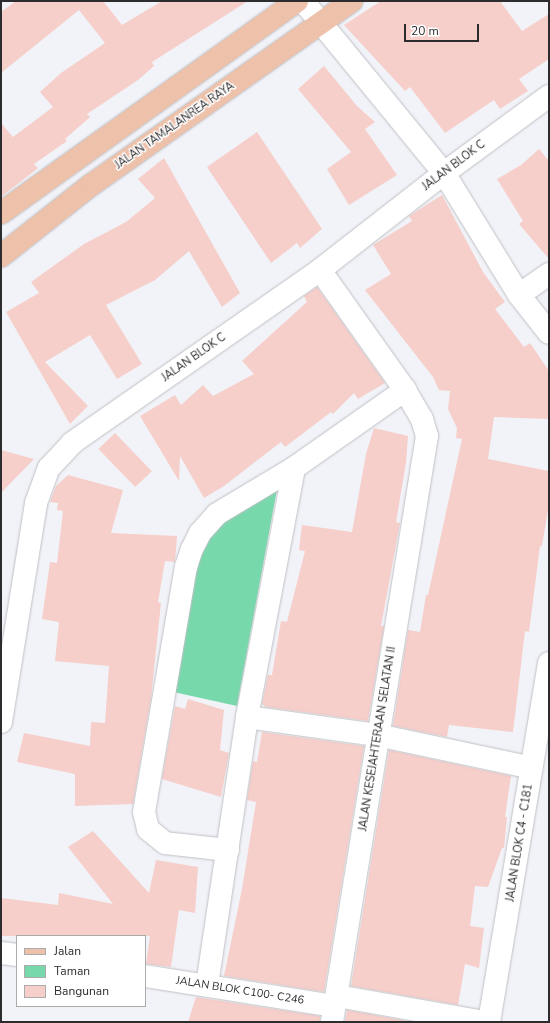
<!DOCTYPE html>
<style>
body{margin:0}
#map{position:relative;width:550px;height:1023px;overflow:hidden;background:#f2f3f8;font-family:"Nunito Sans",sans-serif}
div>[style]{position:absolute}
.green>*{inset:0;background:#77d8ab}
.building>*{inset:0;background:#f6ceca;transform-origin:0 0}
.roads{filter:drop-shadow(0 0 1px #bfc0c5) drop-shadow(0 0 1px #bfc0c5)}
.minor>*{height:22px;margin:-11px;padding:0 11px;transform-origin:11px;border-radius:11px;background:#fff}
.major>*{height:22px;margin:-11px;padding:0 11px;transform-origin:11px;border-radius:11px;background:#edc1aa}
span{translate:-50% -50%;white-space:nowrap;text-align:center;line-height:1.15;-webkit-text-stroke:3px #fff;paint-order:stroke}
.street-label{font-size:11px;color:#2c2c2e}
.frame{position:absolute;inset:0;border:2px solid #2c2c2e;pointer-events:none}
.legend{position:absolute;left:16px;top:935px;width:130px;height:72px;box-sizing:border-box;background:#fff;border:1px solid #ababab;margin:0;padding:5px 7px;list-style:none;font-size:12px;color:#2c2c2e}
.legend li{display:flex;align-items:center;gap:8px;height:20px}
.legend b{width:20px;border:1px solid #ababab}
.scale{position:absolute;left:404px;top:24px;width:75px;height:18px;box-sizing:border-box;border:2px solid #2c2c2e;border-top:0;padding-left:5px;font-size:12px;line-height:14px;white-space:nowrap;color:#2c2c2e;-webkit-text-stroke:3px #fff;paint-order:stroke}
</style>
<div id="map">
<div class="green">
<i style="clip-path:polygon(278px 484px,237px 706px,169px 691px,192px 569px,220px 519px)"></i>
</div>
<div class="building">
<i style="clip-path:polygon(16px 1px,103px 1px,122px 25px,162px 1px,248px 1px,152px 62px,154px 66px,138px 80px,87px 114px,90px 117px,65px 139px,67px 141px,34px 164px,38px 168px,1px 197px,1px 123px,13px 137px,53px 107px,40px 92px,61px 73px,105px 43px,79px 10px,1px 73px,1px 12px)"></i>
<i style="clip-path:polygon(381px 1px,500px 1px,522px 31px,549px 14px,549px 59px,519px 79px,528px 91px,500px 109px,494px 100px,445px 133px,410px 87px,405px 91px,344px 25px)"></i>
<i style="clip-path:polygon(324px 66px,357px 106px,375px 122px,365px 129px,397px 175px,349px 205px,327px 169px,351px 152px,298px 89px)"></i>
<i style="clip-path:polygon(257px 132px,322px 229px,300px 248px,297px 243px,271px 263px,207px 167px)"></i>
<i style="clip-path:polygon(539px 149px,549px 161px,549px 259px,519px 224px,523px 221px,497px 179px,521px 165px)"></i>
<i style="clip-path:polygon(164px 158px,240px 293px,222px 307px,189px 251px,155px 280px,106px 305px,142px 364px,117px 379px,90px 335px,45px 362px,88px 406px,70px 424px,6px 312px,39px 293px,31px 282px,84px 244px,126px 222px,155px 198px,138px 179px)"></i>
<i style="clip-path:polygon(442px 195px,483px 272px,505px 302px,495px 309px,524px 347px,530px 343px,549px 371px,549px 419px,494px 417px,488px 459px,549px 471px,549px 504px,542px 546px,540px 546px,529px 632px,525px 631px,513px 732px,449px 725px,447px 737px,393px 726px,408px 630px,420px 632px,426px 595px,428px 595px,462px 439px,456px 438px,457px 428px,448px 409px,450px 391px,439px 390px,433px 377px,365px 290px,391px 274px,373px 245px,412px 221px,409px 216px)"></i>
<i style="clip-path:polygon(317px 287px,385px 383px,358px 399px,354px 393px,333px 414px,331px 412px,285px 447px,281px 442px,224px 486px,204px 498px,180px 456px,179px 481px,140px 416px,175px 395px,181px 405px,203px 385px,213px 396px,254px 374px,242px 361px,307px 302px,304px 296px)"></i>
<i style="clip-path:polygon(374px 428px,408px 436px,406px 463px,396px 522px,400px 523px,381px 626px,384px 626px,368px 721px,266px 707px,262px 704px,268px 675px,272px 675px,281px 621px,287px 622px,305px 551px,299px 550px,302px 525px,352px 532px,366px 454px)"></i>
<i style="left:115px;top:433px;width:53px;height:23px;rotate:46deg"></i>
<i style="clip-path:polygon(1px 450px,34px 459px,1px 493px)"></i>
<i style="clip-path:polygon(68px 475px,123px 490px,111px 533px,177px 536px,175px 562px,165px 561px,158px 602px,161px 603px,151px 698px,133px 804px,75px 806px,75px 774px,17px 762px,24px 733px,90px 746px,91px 722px,105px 723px,109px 666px,55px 661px,59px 622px,42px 619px,50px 562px,57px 563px,63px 511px,57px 510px,58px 503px,50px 502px,56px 486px)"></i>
<i style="clip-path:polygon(188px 699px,224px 710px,220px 750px,229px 753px,221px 797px,162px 779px,175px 706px,185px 709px)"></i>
<i style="clip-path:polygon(262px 732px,364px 746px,324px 992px,224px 976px,242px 889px,256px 802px,247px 800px,253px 761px,257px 762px)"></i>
<i style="clip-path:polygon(389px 750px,511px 776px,505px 817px,507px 817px,504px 848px,502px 848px,488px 887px,475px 886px,470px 926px,484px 928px,479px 968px,465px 964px,458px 1005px,351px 986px)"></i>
<i style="clip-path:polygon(93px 831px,149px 893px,156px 860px,198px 867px,195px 913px,179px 910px,171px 967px,146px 964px,150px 936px,1px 936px,1px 898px,58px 905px,59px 893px,113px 904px,68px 847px)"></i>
<i style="clip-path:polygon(196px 997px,320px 1016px,320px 1022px,188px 1022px)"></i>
<i style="clip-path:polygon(347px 1010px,413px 1022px,345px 1022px)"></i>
</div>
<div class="roads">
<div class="minor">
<i style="left:303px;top:1px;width:222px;rotate:50.7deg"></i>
<i style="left:444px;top:173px;width:143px;rotate:58.4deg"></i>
<i style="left:519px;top:295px;width:48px;rotate:51.7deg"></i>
<i style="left:320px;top:270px;width:147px;rotate:54.7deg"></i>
<i style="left:405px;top:390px;width:34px;rotate:60deg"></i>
<i style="left:422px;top:419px;width:18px;rotate:74deg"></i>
<i style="left:427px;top:436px;width:594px;rotate:99.21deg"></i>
<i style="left:519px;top:295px;width:37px;rotate:-35deg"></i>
<i style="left:247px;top:717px;width:131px;rotate:7.9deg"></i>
<i style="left:377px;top:735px;width:158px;rotate:12deg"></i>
<i style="left:1px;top:722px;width:222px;rotate:-80.9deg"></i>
<i style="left:36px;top:503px;width:37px;rotate:-70deg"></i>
<i style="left:49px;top:468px;width:34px;rotate:-47deg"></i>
<i style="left:72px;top:443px;width:302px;rotate:-34.9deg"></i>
<i style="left:320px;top:270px;width:157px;rotate:-38deg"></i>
<i style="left:444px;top:173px;width:130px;rotate:-36.3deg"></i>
<i style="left:228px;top:850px;width:63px;rotate:-173.7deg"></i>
<i style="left:165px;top:843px;width:22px;rotate:-141deg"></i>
<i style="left:148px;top:829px;width:17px;rotate:-103deg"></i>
<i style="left:144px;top:812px;width:249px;rotate:-80.3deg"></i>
<i style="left:186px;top:567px;width:19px;rotate:-72deg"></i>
<i style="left:192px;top:549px;width:18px;rotate:-63deg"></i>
<i style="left:200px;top:533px;width:25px;rotate:-48deg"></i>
<i style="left:217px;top:514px;width:90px;rotate:-30.9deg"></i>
<i style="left:294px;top:468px;width:136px;rotate:-35.1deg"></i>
<i style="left:1px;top:953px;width:16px;rotate:7deg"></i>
<i style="left:145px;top:976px;width:192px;rotate:9deg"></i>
<i style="left:207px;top:985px;width:271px;rotate:-81.5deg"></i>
<i style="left:247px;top:717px;width:253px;rotate:-79.3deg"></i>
<i style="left:337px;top:996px;width:150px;rotate:10deg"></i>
<i style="left:489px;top:1022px;width:364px;rotate:-80.5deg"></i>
</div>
<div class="major">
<i style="left:1px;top:213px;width:364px;rotate:-35.6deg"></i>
<i style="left:1px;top:256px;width:115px;rotate:-38.3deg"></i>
<i style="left:91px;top:185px;width:319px;rotate:-35.2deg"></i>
</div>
</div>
<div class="street-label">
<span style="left:175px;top:126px;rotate:-35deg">JALAN TAMALANREA RAYA</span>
<span style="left:454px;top:166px;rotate:-37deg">JALAN BLOK C</span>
<span style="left:194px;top:358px;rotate:-35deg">JALAN BLOK C</span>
<span style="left:378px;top:739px;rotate:-81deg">JALAN KESEJAHTERAAN SELATAN II</span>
<span style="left:520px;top:843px;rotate:-81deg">JALAN BLOK C4 - C181</span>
<span style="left:240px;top:991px;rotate:9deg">JALAN BLOK C100- C246</span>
</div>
<div class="frame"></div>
<ul class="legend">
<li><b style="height:5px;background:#edc1aa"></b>Jalan</li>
<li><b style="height:11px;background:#77d8ab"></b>Taman</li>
<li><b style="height:11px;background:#f6ceca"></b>Bangunan</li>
</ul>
<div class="scale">20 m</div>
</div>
